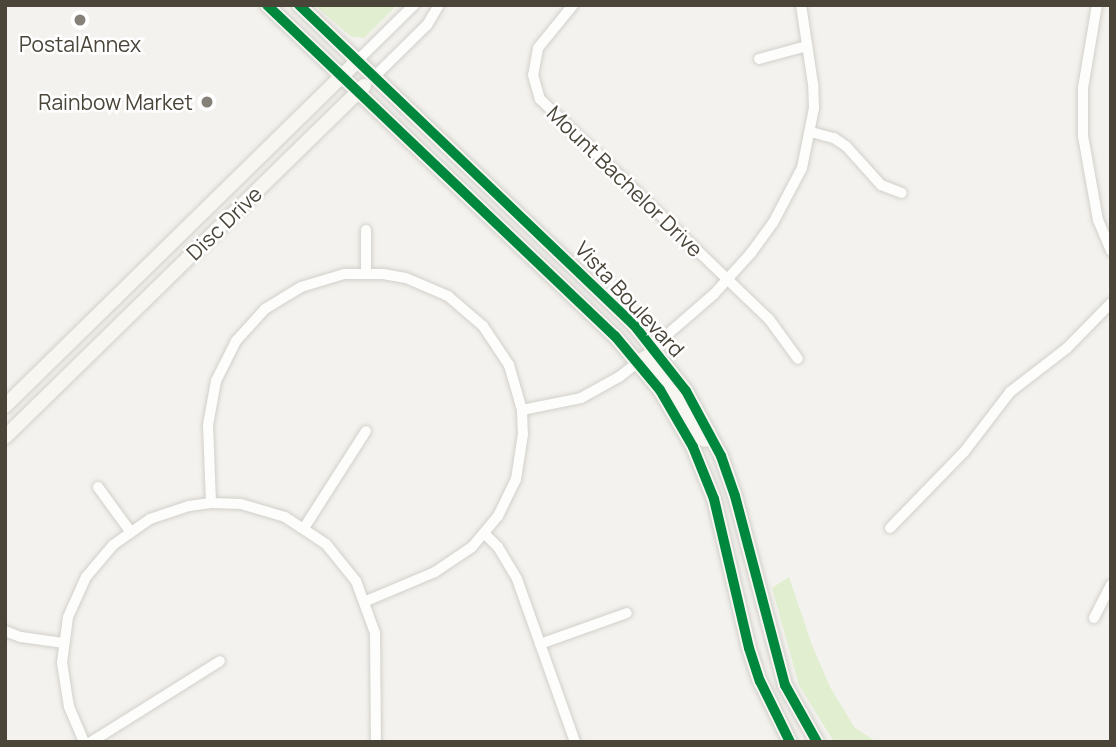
<!DOCTYPE html>
<style>
body{margin:0}
#map{position:relative;width:1116px;height:747px;overflow:hidden;background:#f4f2ee;font-family:Manrope,sans-serif}
div>[style]{position:absolute}
.green>*{inset:0;background:#e1eecf}
.roads{filter:drop-shadow(0 0 2px #d2d0cb) drop-shadow(0 0 2px #d2d0cb)}
.minor>*{height:10px;margin:-5px;padding:0 5px;transform-origin:5px;border-radius:5px;background:#fdfdfc}
.secondary>*{height:14px;margin:-7px;padding:0 7px;transform-origin:7px;border-radius:7px;background:#f7f6f1}
.cycleway>*{height:10px;margin:-5px;padding:0 5px;transform-origin:5px;border-radius:5px;background:#00873e}
.dots>*{width:19px;height:19px;translate:-50% -50%;box-sizing:border-box;border:4px solid #fff;border-radius:50%}
span{translate:-50% -50%;white-space:nowrap;text-align:center;line-height:1.15;-webkit-text-stroke:5px #fff;paint-order:stroke}
.poi-label{font-size:21px;color:#4b4439}
.right{translate:-100% -50%;text-align:right}
.street-label{font-size:21px;color:#4b4439}
.frame{position:absolute;inset:0;border:7px solid #4b4439;pointer-events:none}
</style>
<div id="map">
<div class="green">
<i style="clip-path:polygon(314px 5px,397px 5px,364px 38px,352px 37px)"></i>
<i style="clip-path:polygon(789px 577px,812px 645px,830px 687px,855px 728px,877px 742px,834px 742px,799px 685px,772px 588px)"></i>
</div>
<div class="roads">
<div class="minor">
<i style="left:573px;top:5px;width:55px;rotate:129.1deg"></i>
<i style="left:538px;top:48px;width:27px;rotate:100deg"></i>
<i style="left:533px;top:75px;width:25px;rotate:74deg"></i>
<i style="left:540px;top:99px;width:318px;rotate:43.9deg"></i>
<i style="left:769px;top:319px;width:49px;rotate:54.1deg"></i>
<i style="left:1097px;top:5px;width:84px;rotate:99.6deg"></i>
<i style="left:1083px;top:88px;width:48px;rotate:90deg"></i>
<i style="left:1083px;top:136px;width:85px;rotate:79.9deg"></i>
<i style="left:1098px;top:220px;width:34px;rotate:67deg"></i>
<i style="left:759px;top:59px;width:50px;rotate:-15.2deg"></i>
<i style="left:357px;top:61px;width:80px;rotate:-44.5deg"></i>
<i style="left:374px;top:77px;width:74px;rotate:-44.5deg"></i>
<i style="left:427px;top:25px;width:23px;rotate:-59deg"></i>
<i style="left:811px;top:132px;width:24px;rotate:15deg"></i>
<i style="left:834px;top:138px;width:14px;rotate:34deg"></i>
<i style="left:846px;top:146px;width:52px;rotate:48.1deg"></i>
<i style="left:881px;top:185px;width:22px;rotate:21deg"></i>
<i style="left:366px;top:273px;width:43px;rotate:-90deg"></i>
<i style="left:653px;top:347px;width:81px;rotate:-41deg"></i>
<i style="left:714px;top:294px;width:55px;rotate:-47.9deg"></i>
<i style="left:751px;top:253px;width:37px;rotate:-54deg"></i>
<i style="left:773px;top:223px;width:62px;rotate:-62.2deg"></i>
<i style="left:802px;top:168px;width:61px;rotate:-78.7deg"></i>
<i style="left:814px;top:108px;width:24px;rotate:-92deg"></i>
<i style="left:813px;top:84px;width:80px;rotate:-98.6deg"></i>
<i style="left:522px;top:410px;width:60px;rotate:-11.5deg"></i>
<i style="left:581px;top:398px;width:43px;rotate:-28.9deg"></i>
<i style="left:619px;top:377px;width:24px;rotate:-38deg"></i>
<i style="left:98px;top:487px;width:54px;rotate:54deg"></i>
<i style="left:211px;top:503px;width:78px;rotate:-92.2deg"></i>
<i style="left:208px;top:425px;width:45px;rotate:-79.7deg"></i>
<i style="left:216px;top:381px;width:45px;rotate:-63.4deg"></i>
<i style="left:236px;top:341px;width:43px;rotate:-47.8deg"></i>
<i style="left:265px;top:309px;width:42px;rotate:-31.4deg"></i>
<i style="left:301px;top:287px;width:45px;rotate:-16.8deg"></i>
<i style="left:344px;top:274px;width:39px"></i>
<i style="left:383px;top:274px;width:23px;rotate:10deg"></i>
<i style="left:406px;top:278px;width:46px;rotate:23.2deg"></i>
<i style="left:448px;top:296px;width:46px;rotate:40.6deg"></i>
<i style="left:483px;top:326px;width:47px;rotate:56.3deg"></i>
<i style="left:509px;top:365px;width:47px;rotate:73.9deg"></i>
<i style="left:522px;top:410px;width:24px;rotate:88deg"></i>
<i style="left:523px;top:434px;width:46px;rotate:98.8deg"></i>
<i style="left:516px;top:479px;width:41px;rotate:115.9deg"></i>
<i style="left:498px;top:516px;width:40px;rotate:130deg"></i>
<i style="left:472px;top:547px;width:45px;rotate:146deg"></i>
<i style="left:435px;top:572px;width:75px;rotate:157.2deg"></i>
<i style="left:304px;top:528px;width:115px;rotate:-57.4deg"></i>
<i style="left:890px;top:528px;width:106px;rotate:-45.8deg"></i>
<i style="left:964px;top:452px;width:76px;rotate:-52.5deg"></i>
<i style="left:1010px;top:392px;width:72px;rotate:-37.7deg"></i>
<i style="left:1067px;top:348px;width:63px;rotate:-45.6deg"></i>
<i style="left:485px;top:534px;width:18px;rotate:45deg"></i>
<i style="left:498px;top:547px;width:37px;rotate:59deg"></i>
<i style="left:517px;top:579px;width:173px;rotate:70.4deg"></i>
<i style="left:1094px;top:618px;width:37px;rotate:-63deg"></i>
<i style="left:5px;top:631px;width:17px;rotate:21deg"></i>
<i style="left:21px;top:637px;width:42px;rotate:8.1deg"></i>
<i style="left:540px;top:644px;width:92px;rotate:-19.6deg"></i>
<i style="left:84px;top:742px;width:38px;rotate:-113deg"></i>
<i style="left:69px;top:707px;width:45px;rotate:-99deg"></i>
<i style="left:62px;top:663px;width:46px;rotate:-82.6deg"></i>
<i style="left:68px;top:617px;width:44px;rotate:-65.8deg"></i>
<i style="left:86px;top:577px;width:42px;rotate:-49.8deg"></i>
<i style="left:113px;top:545px;width:45px;rotate:-35.1deg"></i>
<i style="left:150px;top:519px;width:41px;rotate:-18.4deg"></i>
<i style="left:189px;top:506px;width:22px;rotate:-8deg"></i>
<i style="left:211px;top:503px;width:30px;rotate:2deg"></i>
<i style="left:241px;top:504px;width:46px;rotate:16.5deg"></i>
<i style="left:285px;top:517px;width:49px;rotate:33.4deg"></i>
<i style="left:326px;top:544px;width:48px;rotate:51deg"></i>
<i style="left:356px;top:581px;width:55px;rotate:69.9deg"></i>
<i style="left:375px;top:633px;width:109px;rotate:89.5deg"></i>
<i style="left:91px;top:742px;width:152px;rotate:-32.1deg"></i>
</div>
<div class="secondary">
<i style="left:267px;top:5px;width:480px;rotate:43.6deg"></i>
<i style="left:615px;top:336px;width:70px;rotate:50.2deg"></i>
<i style="left:660px;top:390px;width:66px;rotate:59.9deg"></i>
<i style="left:693px;top:447px;width:56px;rotate:68deg"></i>
<i style="left:714px;top:499px;width:153px;rotate:76.8deg"></i>
<i style="left:749px;top:648px;width:35px;rotate:72deg"></i>
<i style="left:760px;top:681px;width:68px;rotate:63.8deg"></i>
<i style="left:299px;top:5px;width:463px;rotate:43.7deg"></i>
<i style="left:634px;top:325px;width:84px;rotate:51.8deg"></i>
<i style="left:686px;top:391px;width:74px;rotate:61.7deg"></i>
<i style="left:721px;top:456px;width:42px;rotate:70.7deg"></i>
<i style="left:735px;top:496px;width:196px;rotate:75.2deg"></i>
<i style="left:785px;top:685px;width:65px;rotate:60.7deg"></i>
<i style="left:638px;top:362px;width:10px;rotate:-29deg"></i>
<i style="left:647px;top:357px;width:101px;rotate:55.1deg"></i>
<i style="left:5px;top:406px;width:493px;rotate:-44.4deg"></i>
<i style="left:5px;top:437px;width:502px;rotate:-44.35deg"></i>
</div>
</div>
<div class="cycleway">
<i style="left:267px;top:5px;width:480px;rotate:43.6deg"></i>
<i style="left:615px;top:336px;width:70px;rotate:50.2deg"></i>
<i style="left:660px;top:390px;width:66px;rotate:59.9deg"></i>
<i style="left:693px;top:447px;width:56px;rotate:68deg"></i>
<i style="left:714px;top:499px;width:153px;rotate:76.8deg"></i>
<i style="left:749px;top:648px;width:35px;rotate:72deg"></i>
<i style="left:760px;top:681px;width:68px;rotate:63.8deg"></i>
<i style="left:299px;top:5px;width:463px;rotate:43.7deg"></i>
<i style="left:634px;top:325px;width:84px;rotate:51.8deg"></i>
<i style="left:686px;top:391px;width:74px;rotate:61.7deg"></i>
<i style="left:721px;top:456px;width:42px;rotate:70.7deg"></i>
<i style="left:735px;top:496px;width:196px;rotate:75.2deg"></i>
<i style="left:785px;top:685px;width:65px;rotate:60.7deg"></i>
</div>
<div class="dots">
<i style="left:80px;top:20px;background:#868178"></i>
<i style="left:207px;top:102px;background:#868178"></i>
</div>
<div class="poi-label">
<span style="left:80px;top:44px">PostalAnnex</span>
<span class="right" style="left:193px;top:102px">Rainbow Market</span>
</div>
<div class="street-label">
<span style="left:625px;top:181px;rotate:44deg">Mount Bachelor Drive</span>
<span style="left:224px;top:223px;rotate:-44deg">Disc Drive</span>
<span style="left:630px;top:299px;rotate:47deg">Vista Boulevard</span>
</div>
<div class="frame"></div>
</div>
